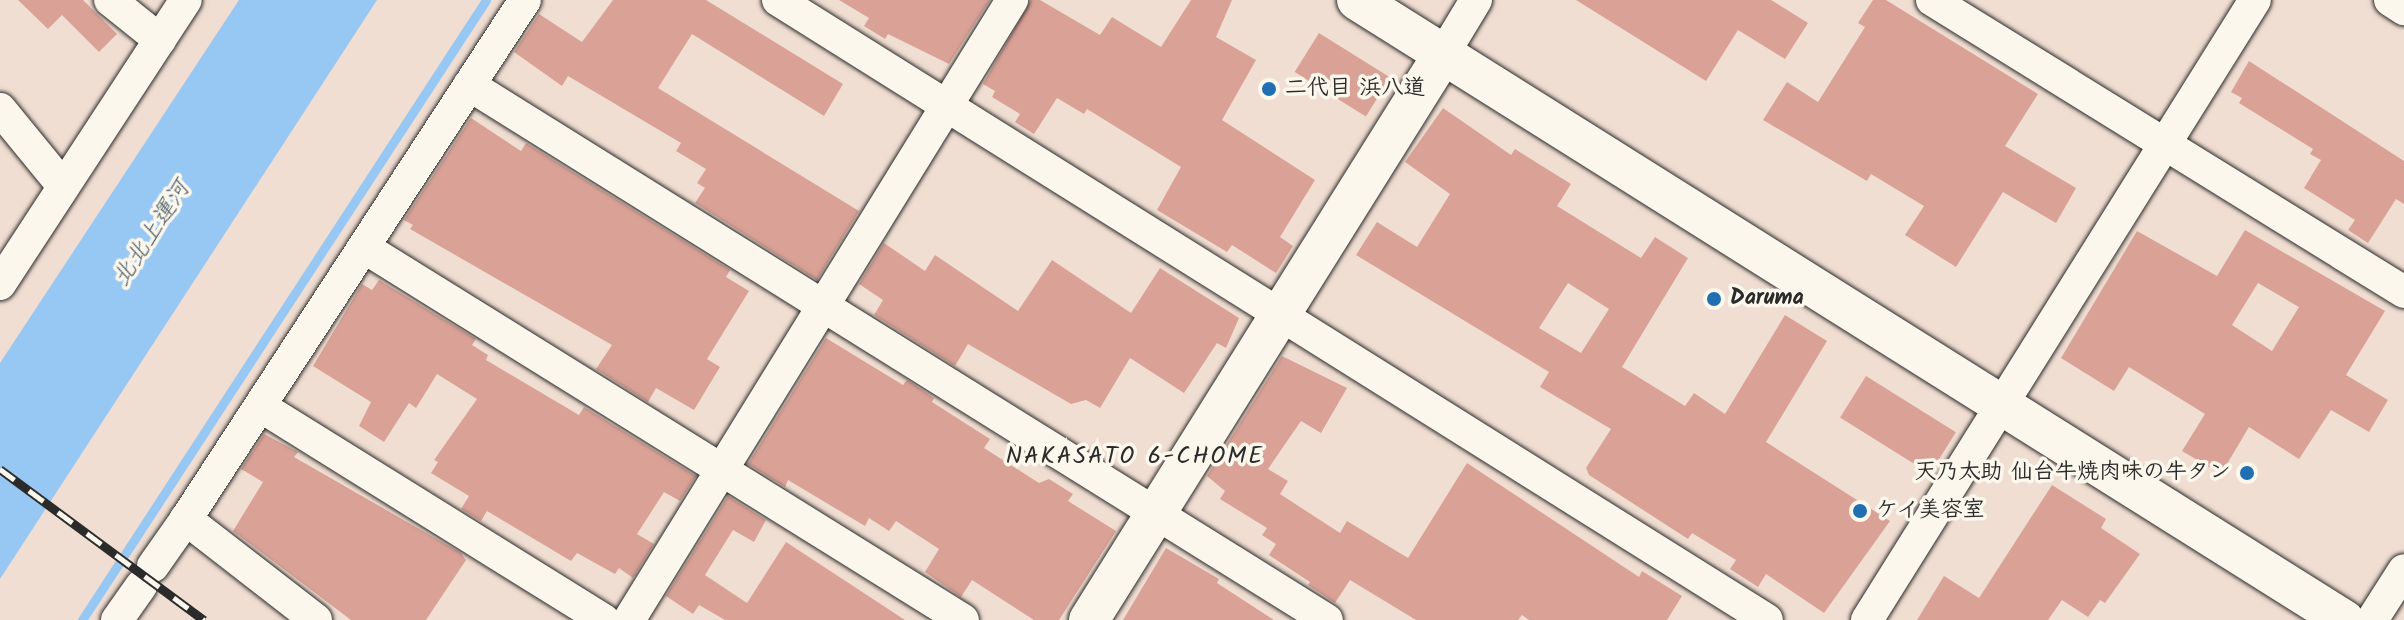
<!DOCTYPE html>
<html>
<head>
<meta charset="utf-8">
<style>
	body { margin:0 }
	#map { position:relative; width:2404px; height:620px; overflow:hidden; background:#f1ded2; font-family:Kalam,"Klee One",sans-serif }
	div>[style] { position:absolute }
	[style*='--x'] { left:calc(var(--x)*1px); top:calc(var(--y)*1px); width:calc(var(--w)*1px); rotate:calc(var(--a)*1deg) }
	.water>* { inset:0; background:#97c7f3 }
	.stream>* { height:9px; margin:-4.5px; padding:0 4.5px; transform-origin:4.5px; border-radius:4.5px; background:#97c7f3 }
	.building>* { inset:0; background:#daa296; transform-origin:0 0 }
	.roads { filter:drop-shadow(0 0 2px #2b2b2b) drop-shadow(0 0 2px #2b2b2b) }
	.minor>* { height:32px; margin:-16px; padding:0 16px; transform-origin:16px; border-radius:16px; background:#fbf7ec }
	.tertiary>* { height:40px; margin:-20px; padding:0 20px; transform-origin:20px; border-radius:20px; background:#fbf7ec }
	.rail>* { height:9px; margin-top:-4.5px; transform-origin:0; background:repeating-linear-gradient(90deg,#fbf7ec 0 18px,#2b2b2b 0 36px); box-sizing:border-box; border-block:2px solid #2b2b2b }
	.dots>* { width:22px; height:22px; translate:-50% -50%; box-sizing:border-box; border:4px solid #fbf7ec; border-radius:50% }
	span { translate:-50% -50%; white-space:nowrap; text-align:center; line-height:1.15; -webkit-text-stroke:7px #fbf7ec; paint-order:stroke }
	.poi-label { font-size:22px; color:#2b2b2b; font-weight:700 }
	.left { translate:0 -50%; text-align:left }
	.right { translate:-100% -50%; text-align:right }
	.water-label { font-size:24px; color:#4b5a67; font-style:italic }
	.neighbourhood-label { font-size:24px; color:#2b2b2b; letter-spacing:2px }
</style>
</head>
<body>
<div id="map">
	<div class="water">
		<i style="clip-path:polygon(239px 0,377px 0,0 579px,0 363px)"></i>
	</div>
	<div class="stream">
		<i style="--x:82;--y:620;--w:740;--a:-56.91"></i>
	</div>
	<div class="building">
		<i style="clip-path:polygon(18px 0,83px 0,117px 34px,99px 52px,62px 15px,48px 29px)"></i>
		<i style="clip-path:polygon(613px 0,706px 0,843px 84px,824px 116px,692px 34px,658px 88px,859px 211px,817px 280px,695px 203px,705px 188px,697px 183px,706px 169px,676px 151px,681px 143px,568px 76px,562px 86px,514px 52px,539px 14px,582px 42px)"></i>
		<i style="clip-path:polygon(839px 0,990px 0,949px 64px,888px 34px,885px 39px,864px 26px,869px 18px)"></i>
		<i style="clip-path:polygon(1031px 0,1040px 0,1100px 35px,1112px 17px,1161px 47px,1191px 0,1232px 0,1216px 37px,1256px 60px,1222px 120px,1315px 180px,1280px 237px,1293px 246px,1276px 273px,1232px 245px,1227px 252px,1157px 210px,1181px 167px,1087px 109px,1084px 114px,1057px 98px,1034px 134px,1015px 122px,1020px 114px,992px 97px,995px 91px,983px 84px)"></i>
		<i style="clip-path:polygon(1576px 0,1771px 0,1808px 23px,1785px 59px,1738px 30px,1706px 81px)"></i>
		<i style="clip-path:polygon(1873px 0,1886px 0,2038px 94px,2005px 146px,2076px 188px,2056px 223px,2003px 192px,1956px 267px,1905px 235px,1924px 206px,1871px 174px,1867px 181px,1763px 120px,1787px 82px,1818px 102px,1865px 27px,1858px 23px)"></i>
		<i style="left:1319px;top:33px;width:84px;height:46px;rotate:32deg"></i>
		<i style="clip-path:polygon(2249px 61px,2404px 161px,2404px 204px,2396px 199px,2368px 243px,2348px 230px,2355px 220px,2304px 188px,2321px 160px,2310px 154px,2313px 149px,2239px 103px,2242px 98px,2231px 92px)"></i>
		<i style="clip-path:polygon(evenodd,1443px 108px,1511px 155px,1515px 149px,1571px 184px,1557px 206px,1641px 258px,1655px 237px,1688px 258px,1622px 367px,1685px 406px,1694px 393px,1725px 414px,1785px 315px,1827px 341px,1766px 442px,1890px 521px,1824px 613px,1766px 574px,1758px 587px,1730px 569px,1736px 560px,1692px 533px,1688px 539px,1589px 475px,1586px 468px,1611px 429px,1540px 387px,1549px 372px,1356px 255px,1377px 222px,1417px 247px,1450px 194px,1405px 162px,1443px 108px,1568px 283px,1609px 309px,1581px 353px,1539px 328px,1568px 283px)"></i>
		<i style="clip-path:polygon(471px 118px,521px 151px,526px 143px,730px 270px,726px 277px,749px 291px,707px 359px,720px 367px,694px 410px,656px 388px,648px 402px,596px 369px,612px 345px,410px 229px,413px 225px,404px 220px)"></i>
		<i style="clip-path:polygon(evenodd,2245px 230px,2385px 311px,2346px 375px,2388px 400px,2369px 432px,2331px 410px,2299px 459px,2249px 427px,2221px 474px,2182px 451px,2205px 414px,2129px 367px,2114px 391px,2061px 358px,2137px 231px,2217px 276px,2245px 230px,2258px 283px,2299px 307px,2272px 351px,2232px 325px,2258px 283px)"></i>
		<i style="clip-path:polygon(884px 243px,925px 271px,935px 255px,1018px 311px,1052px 260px,1131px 313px,1160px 268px,1239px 318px,1226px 348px,1217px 343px,1184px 393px,1130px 358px,1100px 408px,1086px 400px,1071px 404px,968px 344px,955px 366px,874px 315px,883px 300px,859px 284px)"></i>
		<i style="clip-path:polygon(379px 280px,476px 339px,472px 345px,488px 355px,486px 360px,579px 415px,584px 407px,696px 476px,680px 501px,664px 492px,637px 534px,654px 544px,633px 578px,619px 568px,615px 574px,577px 553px,571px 561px,487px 511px,481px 521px,461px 509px,469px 496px,431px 473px,438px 462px,434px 460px,477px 399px,437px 374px,416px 408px,409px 403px,384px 442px,359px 426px,371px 402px,313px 366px,362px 284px,372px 290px)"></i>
		<i style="clip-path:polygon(826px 338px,903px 385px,907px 380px,934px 398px,932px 402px,990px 439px,984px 448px,1039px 483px,1049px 479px,1073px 494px,1068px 501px,1116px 531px,1059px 620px,1034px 620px,972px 580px,961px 597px,925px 572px,939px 549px,896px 521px,889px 531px,869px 518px,865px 526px,788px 480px,785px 487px,748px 464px)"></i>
		<i style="clip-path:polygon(1282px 356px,1347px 388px,1321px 433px,1301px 421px,1268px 469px,1288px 481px,1280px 494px,1340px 533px,1347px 521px,1408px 558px,1467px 463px,1639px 577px,1642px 571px,1682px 596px,1667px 620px,1529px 620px,1522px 615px,1518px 620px,1416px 620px,1350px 580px,1335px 603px,1308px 585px,1310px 582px,1269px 555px,1276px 544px,1262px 535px,1267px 528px,1220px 499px,1225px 491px,1207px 476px)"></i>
		<i style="left:1866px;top:376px;width:106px;height:49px;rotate:32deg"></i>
		<i style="clip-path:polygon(264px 434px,298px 452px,294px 457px,461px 553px,466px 560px,426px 620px,351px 620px,233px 531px,263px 482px,241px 469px)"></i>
		<i style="clip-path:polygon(2052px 485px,2106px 519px,2101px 528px,2140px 554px,2105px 603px,2100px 600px,2088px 617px,2062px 600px,2048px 620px,1917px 620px,1944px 576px,1979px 598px)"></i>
		<i style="clip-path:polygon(728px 496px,766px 520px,754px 542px,733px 530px,705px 575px,747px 603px,786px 542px,905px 620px,725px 620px,699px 605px,693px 614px,666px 596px)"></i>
		<i style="clip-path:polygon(1166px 548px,1219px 579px,1217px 583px,1274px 620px,1123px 620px)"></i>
	</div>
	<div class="roads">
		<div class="minor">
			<i style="--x:110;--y:0;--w:64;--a:38.7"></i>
			<i style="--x:778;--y:0;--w:1167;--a:32.08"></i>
			<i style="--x:1932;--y:0;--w:555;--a:31.74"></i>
			<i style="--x:2390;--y:0;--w:17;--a:33"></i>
			<i style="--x:1444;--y:53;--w:62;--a:-58.9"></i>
			<i style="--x:469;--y:85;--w:1011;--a:31.95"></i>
			<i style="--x:0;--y:109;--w:99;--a:50.7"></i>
			<i style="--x:365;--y:248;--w:704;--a:31.88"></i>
			<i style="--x:0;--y:284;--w:339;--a:-56.8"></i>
			<i style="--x:260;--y:406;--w:405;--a:31.9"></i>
			<i style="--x:153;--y:566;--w:57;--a:-54.9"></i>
			<i style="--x:117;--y:620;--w:42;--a:-54.8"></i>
			<i style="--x:316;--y:620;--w:165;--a:-142.2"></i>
			<i style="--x:186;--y:519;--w:620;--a:-56.85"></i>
			<i style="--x:629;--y:620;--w:729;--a:-58.29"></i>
			<i style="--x:1867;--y:620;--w:731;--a:-57.96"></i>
			<i style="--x:2372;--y:620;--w:59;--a:-57.4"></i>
		</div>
		<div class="tertiary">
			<i style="--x:1357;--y:0;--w:1166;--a:32.14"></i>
			<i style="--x:1089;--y:620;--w:669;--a:-57.95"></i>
		</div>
	</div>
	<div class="rail">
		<i style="--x:0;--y:469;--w:254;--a:36.5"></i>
	</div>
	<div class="dots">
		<i style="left:1269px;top:89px;background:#1f6fb2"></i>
		<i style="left:1714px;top:299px;background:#1f6fb2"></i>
		<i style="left:2247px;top:473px;background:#1f6fb2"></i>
		<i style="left:1860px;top:511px;background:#1f6fb2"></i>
	</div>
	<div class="poi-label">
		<span class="left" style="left:1285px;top:89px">二代目 浜八道</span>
		<span class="left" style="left:1730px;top:299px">Daruma</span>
		<span class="right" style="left:2231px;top:473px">天乃太助 仙台牛焼肉味の牛タン</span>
		<span class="left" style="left:1876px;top:511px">ケイ美容室</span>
	</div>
	<div class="water-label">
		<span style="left:152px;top:234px;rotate:-57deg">北北上運河</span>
	</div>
	<div class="neighbourhood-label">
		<span style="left:1135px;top:457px">NAKASATO 6-CHOME</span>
	</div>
</div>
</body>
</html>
